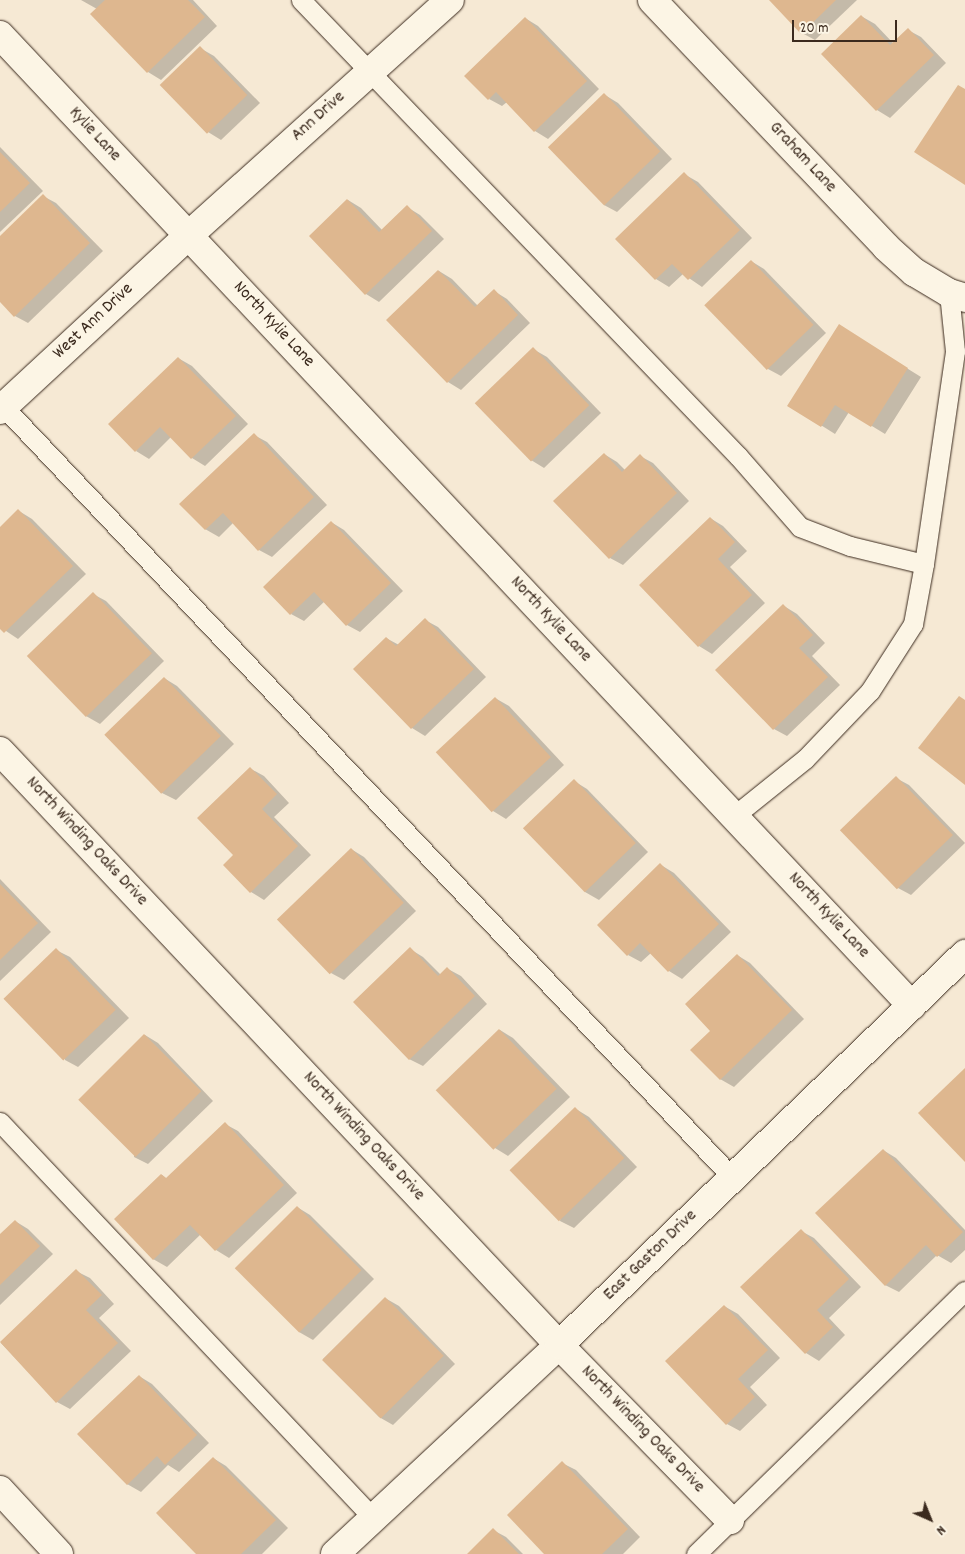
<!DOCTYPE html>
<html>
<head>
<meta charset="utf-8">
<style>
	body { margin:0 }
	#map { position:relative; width:965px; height:1554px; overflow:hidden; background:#f6e9d4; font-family:Dekko,sans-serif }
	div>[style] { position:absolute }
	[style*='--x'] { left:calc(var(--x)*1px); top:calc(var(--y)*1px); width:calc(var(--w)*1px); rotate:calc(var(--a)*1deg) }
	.shadow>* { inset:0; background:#0003 }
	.building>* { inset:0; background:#deb78f; transform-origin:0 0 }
	.roads { filter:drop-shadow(0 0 1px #3b2a1e) drop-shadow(0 0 1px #3b2a1e) }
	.lane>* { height:19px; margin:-9.5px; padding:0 9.5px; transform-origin:9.5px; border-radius:9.5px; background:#fcf5e5 }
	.street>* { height:28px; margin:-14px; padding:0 14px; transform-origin:14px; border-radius:14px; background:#fcf5e5 }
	span { translate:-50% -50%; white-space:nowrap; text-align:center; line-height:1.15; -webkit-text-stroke:4.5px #fcf5e5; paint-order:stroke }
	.street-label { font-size:18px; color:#3b2a1e }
	.north { position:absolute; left:905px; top:1494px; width:50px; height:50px; -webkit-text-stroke:4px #fcf5e5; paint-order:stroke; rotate:136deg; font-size:14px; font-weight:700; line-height:20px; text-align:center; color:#3b2a1e }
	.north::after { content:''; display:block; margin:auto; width:18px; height:22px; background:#3b2a1e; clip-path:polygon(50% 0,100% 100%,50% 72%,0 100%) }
	.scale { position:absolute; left:792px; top:20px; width:105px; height:22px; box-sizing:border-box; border:2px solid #3b2a1e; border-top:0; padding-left:6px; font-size:15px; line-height:18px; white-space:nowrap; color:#3b2a1e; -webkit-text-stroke:4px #fcf5e5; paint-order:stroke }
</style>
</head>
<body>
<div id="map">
	<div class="shadow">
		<i style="clip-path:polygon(81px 0,193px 0,217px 26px,161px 80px,148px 72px,92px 14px,97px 9px)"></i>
		<i style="clip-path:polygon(770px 0,857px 0,815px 40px,802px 33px)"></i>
		<i style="clip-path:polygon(861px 16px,875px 24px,893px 43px,908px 30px,921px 37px,946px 63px,890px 118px,877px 110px)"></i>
		<i style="clip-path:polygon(525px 18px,538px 26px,599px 89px,548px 139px,535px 131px,507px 102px,502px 106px,489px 99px)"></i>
		<i style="clip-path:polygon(200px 48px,214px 56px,260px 103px,221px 140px,208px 132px,162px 85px)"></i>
		<i style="clip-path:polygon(605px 95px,618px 103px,672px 159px,617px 212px,604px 205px)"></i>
		<i style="clip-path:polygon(0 147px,43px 191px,0 232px)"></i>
		<i style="clip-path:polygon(684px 174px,698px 182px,752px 238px,702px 287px,683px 274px,669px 287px,656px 279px,617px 239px)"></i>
		<i style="clip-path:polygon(43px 196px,56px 203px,103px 251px,28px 323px,15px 316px,0 300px,0 237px)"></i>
		<i style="clip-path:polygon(348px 200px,361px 208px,383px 231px,407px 207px,420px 215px,444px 239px,379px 302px,366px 294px,310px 236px)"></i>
		<i style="clip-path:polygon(751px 261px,764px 269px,826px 333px,781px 376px,768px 369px)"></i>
		<i style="clip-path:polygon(439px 271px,452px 279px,478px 306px,494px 291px,507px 299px,530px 323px,461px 390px,448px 382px)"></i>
		<i style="clip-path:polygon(852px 334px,921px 377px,885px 434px,849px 412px,835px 434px,789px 405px)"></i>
		<i style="clip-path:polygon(533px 349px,547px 357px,601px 413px,544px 468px,531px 460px,476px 404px)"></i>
		<i style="clip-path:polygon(178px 358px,192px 366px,248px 424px,205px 466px,192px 458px,171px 437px,149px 459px,136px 451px)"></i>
		<i style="clip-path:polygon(254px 435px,267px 442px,327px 505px,272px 557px,259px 550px,233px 523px,219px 537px,205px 529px)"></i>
		<i style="clip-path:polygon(604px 454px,617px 462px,625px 470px,640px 456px,653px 463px,689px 501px,623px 565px,610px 558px)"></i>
		<i style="clip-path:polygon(19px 511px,32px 519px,86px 574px,18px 639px,0 627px,0 529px)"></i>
		<i style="clip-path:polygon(710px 518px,723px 526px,747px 551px,730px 567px,765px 603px,712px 654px,699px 646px,641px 585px)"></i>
		<i style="clip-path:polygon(331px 522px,344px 530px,403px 591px,360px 632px,347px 625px,325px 601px,304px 621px,291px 614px)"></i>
		<i style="clip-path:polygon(93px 594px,106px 601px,164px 661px,100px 724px,86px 716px)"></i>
		<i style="clip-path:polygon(784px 606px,797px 614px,825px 643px,812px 656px,840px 685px,787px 736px,774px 729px)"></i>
		<i style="clip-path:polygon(425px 620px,438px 627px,486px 677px,425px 736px,412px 728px,355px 669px,386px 638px,399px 645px)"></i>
		<i style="clip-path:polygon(164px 678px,177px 686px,234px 744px,176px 800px,162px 793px)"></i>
		<i style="clip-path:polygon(495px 698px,509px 706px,564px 765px,506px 819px,493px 811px,438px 752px)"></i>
		<i style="clip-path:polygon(251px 769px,264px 776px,289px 803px,274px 817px,311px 855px,264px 900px,251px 892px,235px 855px)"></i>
		<i style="clip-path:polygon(896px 778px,909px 785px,965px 843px,911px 895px,898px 888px)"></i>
		<i style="clip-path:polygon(574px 781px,587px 789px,648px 852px,599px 900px,585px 892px)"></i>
		<i style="clip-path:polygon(351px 849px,364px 857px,416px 911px,344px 980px,331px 973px)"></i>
		<i style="clip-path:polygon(661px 865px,674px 873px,731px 932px,682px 979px,669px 971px,651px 953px,641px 962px,628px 955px)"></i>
		<i style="clip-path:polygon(0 879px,51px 932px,0 981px)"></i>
		<i style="clip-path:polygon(410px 949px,423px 957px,441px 975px,448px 969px,461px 976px,487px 1004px,423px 1066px,409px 1059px)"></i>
		<i style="clip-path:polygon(56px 950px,70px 957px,129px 1018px,78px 1067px,65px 1060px)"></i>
		<i style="clip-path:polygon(737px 955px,750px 963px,804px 1019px,734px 1087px,720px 1079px,712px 1031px)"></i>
		<i style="clip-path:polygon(500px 1030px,513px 1038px,570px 1097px,508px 1156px,495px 1148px)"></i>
		<i style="clip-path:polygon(145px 1035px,158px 1043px,213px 1101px,148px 1164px,134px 1157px)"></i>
		<i style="clip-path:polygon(576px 1109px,589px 1117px,637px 1167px,574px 1228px,560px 1221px)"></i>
		<i style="clip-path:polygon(225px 1124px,238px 1131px,297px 1193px,229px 1258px,216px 1250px,201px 1234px,167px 1267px,153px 1259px,162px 1175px,167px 1179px)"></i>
		<i style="clip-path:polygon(883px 1150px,896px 1158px,965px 1230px,965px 1250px,951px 1263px,937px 1255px,899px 1292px,885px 1285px)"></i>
		<i style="clip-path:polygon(297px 1207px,310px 1215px,374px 1279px,313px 1340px,299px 1332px)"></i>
		<i style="clip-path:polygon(15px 1221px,28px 1229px,53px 1254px,0 1305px,0 1236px)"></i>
		<i style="clip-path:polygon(801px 1231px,814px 1238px,861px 1287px,829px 1318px,845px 1335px,819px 1361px,806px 1353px)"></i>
		<i style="clip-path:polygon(76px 1271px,90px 1278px,114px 1304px,99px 1318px,131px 1351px,70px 1409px,57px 1402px,1px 1343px)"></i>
		<i style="clip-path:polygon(385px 1298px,399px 1306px,455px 1364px,393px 1425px,379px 1417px,323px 1359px)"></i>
		<i style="clip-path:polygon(724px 1306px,738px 1314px,780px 1358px,750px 1387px,767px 1405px,740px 1431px,727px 1424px)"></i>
		<i style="clip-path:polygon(139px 1376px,152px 1384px,209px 1443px,179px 1472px,168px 1465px,141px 1492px,127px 1484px)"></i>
		<i style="clip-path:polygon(213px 1458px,226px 1466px,288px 1528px,262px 1554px,198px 1554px)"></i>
		<i style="clip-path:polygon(562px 1463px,576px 1470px,640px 1537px,623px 1554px,546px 1554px)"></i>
		<i style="clip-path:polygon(493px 1530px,506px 1537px,523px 1554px,469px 1554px)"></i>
	</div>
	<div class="building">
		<i style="clip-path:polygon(105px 0,188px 0,205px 17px,147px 73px,90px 14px)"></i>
		<i style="clip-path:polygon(769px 0,836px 0,801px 34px)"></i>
		<i style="clip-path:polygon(861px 15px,890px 45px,908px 28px,934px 55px,876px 111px,821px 54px)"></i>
		<i style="clip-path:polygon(525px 17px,587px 81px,534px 132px,496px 92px,488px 100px,464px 76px)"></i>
		<i style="left:200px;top:46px;width:68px;height:56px;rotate:46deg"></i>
		<i style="clip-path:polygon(958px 85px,965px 89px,965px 185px,914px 152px)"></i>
		<i style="left:604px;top:93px;width:81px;height:78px;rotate:46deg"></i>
		<i style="clip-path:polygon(0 152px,30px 183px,0 212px)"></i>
		<i style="clip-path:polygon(684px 172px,740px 230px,688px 280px,672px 264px,655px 280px,615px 239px)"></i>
		<i style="clip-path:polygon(43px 194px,90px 243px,14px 317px,0 302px,0 236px)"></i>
		<i style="clip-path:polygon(347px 199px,379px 232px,407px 205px,432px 231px,365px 295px,309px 236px)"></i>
		<i style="left:751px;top:260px;width:90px;height:65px;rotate:46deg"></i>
		<i style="clip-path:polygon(438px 270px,475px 307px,494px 289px,518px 315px,447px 383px,386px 320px)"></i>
		<i style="clip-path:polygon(839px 324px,908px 368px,871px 427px,835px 405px,821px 427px,787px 406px)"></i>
		<i style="left:533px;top:347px;width:81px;height:81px;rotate:46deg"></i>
		<i style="clip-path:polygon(178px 357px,236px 416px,191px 459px,160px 427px,135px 452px,108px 424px)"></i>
		<i style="clip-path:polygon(254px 433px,314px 497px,258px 551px,223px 513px,205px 530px,179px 504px)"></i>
		<i style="clip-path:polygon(604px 453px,622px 472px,640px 454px,677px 493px,609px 559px,553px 501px)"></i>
		<i style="clip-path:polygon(18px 509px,73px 566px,4px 633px,0 629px,0 527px)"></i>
		<i style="clip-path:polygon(710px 517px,735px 542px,718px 559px,752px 595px,698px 647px,639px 585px)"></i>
		<i style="clip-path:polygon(331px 521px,391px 583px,346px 626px,314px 592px,290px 615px,263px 587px)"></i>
		<i style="left:93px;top:592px;width:85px;height:92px;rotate:46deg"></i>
		<i style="clip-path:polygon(783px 604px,813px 635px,799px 648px,828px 677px,773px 730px,715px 670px)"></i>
		<i style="clip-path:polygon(425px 618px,474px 669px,411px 729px,353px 669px,386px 637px,396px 646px)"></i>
		<i style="left:164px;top:677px;width:82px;height:83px;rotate:46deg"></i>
		<i style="clip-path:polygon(959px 696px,965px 700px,965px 785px,918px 748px)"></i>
		<i style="left:495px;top:697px;width:82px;height:81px;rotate:47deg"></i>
		<i style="clip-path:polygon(250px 767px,277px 794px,262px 809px,298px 846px,250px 893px,223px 865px,233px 855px,197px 818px)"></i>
		<i style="left:896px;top:776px;width:82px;height:78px;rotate:46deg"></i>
		<i style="left:574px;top:779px;width:89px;height:71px;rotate:46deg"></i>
		<i style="left:351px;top:848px;width:76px;height:103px;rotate:46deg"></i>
		<i style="clip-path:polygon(660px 863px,719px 924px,668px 972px,640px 943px,627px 956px,597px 925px)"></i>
		<i style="clip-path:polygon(0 884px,38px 923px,0 960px)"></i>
		<i style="clip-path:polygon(410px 947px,438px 976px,447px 967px,475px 996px,409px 1060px,353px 1002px)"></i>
		<i style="left:56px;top:948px;width:86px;height:73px;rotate:46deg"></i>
		<i style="clip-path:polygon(737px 954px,792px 1010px,720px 1080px,690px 1050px,710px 1031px,685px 1004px)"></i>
		<i style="left:499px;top:1029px;width:83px;height:88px;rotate:46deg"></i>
		<i style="left:144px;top:1034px;width:81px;height:93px;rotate:45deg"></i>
		<i style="clip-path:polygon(965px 1068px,965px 1162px,918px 1113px)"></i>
		<i style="left:575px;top:1107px;width:71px;height:91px;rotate:46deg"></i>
		<i style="clip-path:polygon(225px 1122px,284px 1185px,215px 1251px,190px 1225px,153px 1260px,114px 1219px,161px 1174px,166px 1178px)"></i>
		<i style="clip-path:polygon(883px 1149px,963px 1232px,937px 1257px,926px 1245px,885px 1286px,815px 1213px)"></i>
		<i style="left:297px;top:1206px;width:91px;height:88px;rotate:45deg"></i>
		<i style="clip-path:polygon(15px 1220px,40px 1246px,0 1285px,0 1234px)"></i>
		<i style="clip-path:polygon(801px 1229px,849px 1279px,817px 1310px,833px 1327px,805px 1354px,740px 1287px)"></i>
		<i style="clip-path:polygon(76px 1269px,102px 1295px,86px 1310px,118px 1343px,56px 1403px,0 1342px)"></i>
		<i style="left:385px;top:1297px;width:83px;height:89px;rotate:45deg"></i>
		<i style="clip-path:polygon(724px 1305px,768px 1350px,738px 1379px,755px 1397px,726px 1425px,665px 1361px)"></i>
		<i style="clip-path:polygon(139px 1375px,197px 1435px,165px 1465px,157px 1456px,127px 1485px,77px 1434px)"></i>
		<i style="clip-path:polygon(213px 1457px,276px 1520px,241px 1554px,196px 1554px,156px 1513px)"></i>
		<i style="clip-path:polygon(562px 1461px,628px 1529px,602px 1554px,544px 1554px,507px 1515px)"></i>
		<i style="clip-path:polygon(493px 1528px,519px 1554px,467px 1554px)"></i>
	</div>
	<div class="roads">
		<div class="lane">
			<i style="--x:301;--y:0;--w:632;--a:46.22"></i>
			<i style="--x:738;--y:456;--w:94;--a:48.9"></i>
			<i style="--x:800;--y:527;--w:53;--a:20.8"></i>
			<i style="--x:850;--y:546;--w:76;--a:13.7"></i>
			<i style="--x:0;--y:403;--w:1067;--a:46.6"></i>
			<i style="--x:734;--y:816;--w:91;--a:-38.8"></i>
			<i style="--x:805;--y:759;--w:94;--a:-46.3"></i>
			<i style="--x:870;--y:691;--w:80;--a:-57.3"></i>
			<i style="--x:913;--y:624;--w:61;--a:-79.6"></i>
			<i style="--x:924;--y:564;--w:215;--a:-81.7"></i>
			<i style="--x:955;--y:351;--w:58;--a:-95.9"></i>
			<i style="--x:0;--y:1122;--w:544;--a:46.71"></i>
			<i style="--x:696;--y:1554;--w:376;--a:-44.4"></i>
		</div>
		<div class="street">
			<i style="--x:652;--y:0;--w:340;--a:46.5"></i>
			<i style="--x:886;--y:247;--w:38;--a:42"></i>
			<i style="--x:914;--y:272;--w:41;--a:31"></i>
			<i style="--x:949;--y:293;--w:17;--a:17"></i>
			<i style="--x:0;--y:35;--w:1332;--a:46.79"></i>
			<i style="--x:0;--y:410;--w:258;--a:-42.8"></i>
			<i style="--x:189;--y:235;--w:351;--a:-42"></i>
			<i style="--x:0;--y:751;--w:816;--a:46.74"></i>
			<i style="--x:559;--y:1345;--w:245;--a:45.7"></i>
			<i style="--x:0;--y:1490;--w:87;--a:47.3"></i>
			<i style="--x:335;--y:1554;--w:306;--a:-43"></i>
			<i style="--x:559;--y:1345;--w:564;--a:-43.92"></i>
		</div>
	</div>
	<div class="street-label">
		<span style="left:319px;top:117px;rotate:-42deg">Ann Drive</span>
		<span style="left:94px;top:135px;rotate:47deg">Kylie Lane</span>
		<span style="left:802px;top:158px;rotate:47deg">Graham Lane</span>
		<span style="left:94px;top:322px;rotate:-43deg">West Ann Drive</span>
		<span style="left:273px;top:325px;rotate:47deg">North Kylie Lane</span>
		<span style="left:550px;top:620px;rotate:47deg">North Kylie Lane</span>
		<span style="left:86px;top:842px;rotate:47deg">North Winding Oaks Drive</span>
		<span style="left:828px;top:916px;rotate:47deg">North Kylie Lane</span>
		<span style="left:363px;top:1137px;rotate:47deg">North Winding Oaks Drive</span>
		<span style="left:651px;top:1256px;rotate:-44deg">East Gaston Drive</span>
		<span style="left:642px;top:1430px;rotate:46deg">North Winding Oaks Drive</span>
	</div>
	<div class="north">N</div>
	<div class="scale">20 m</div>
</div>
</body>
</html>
